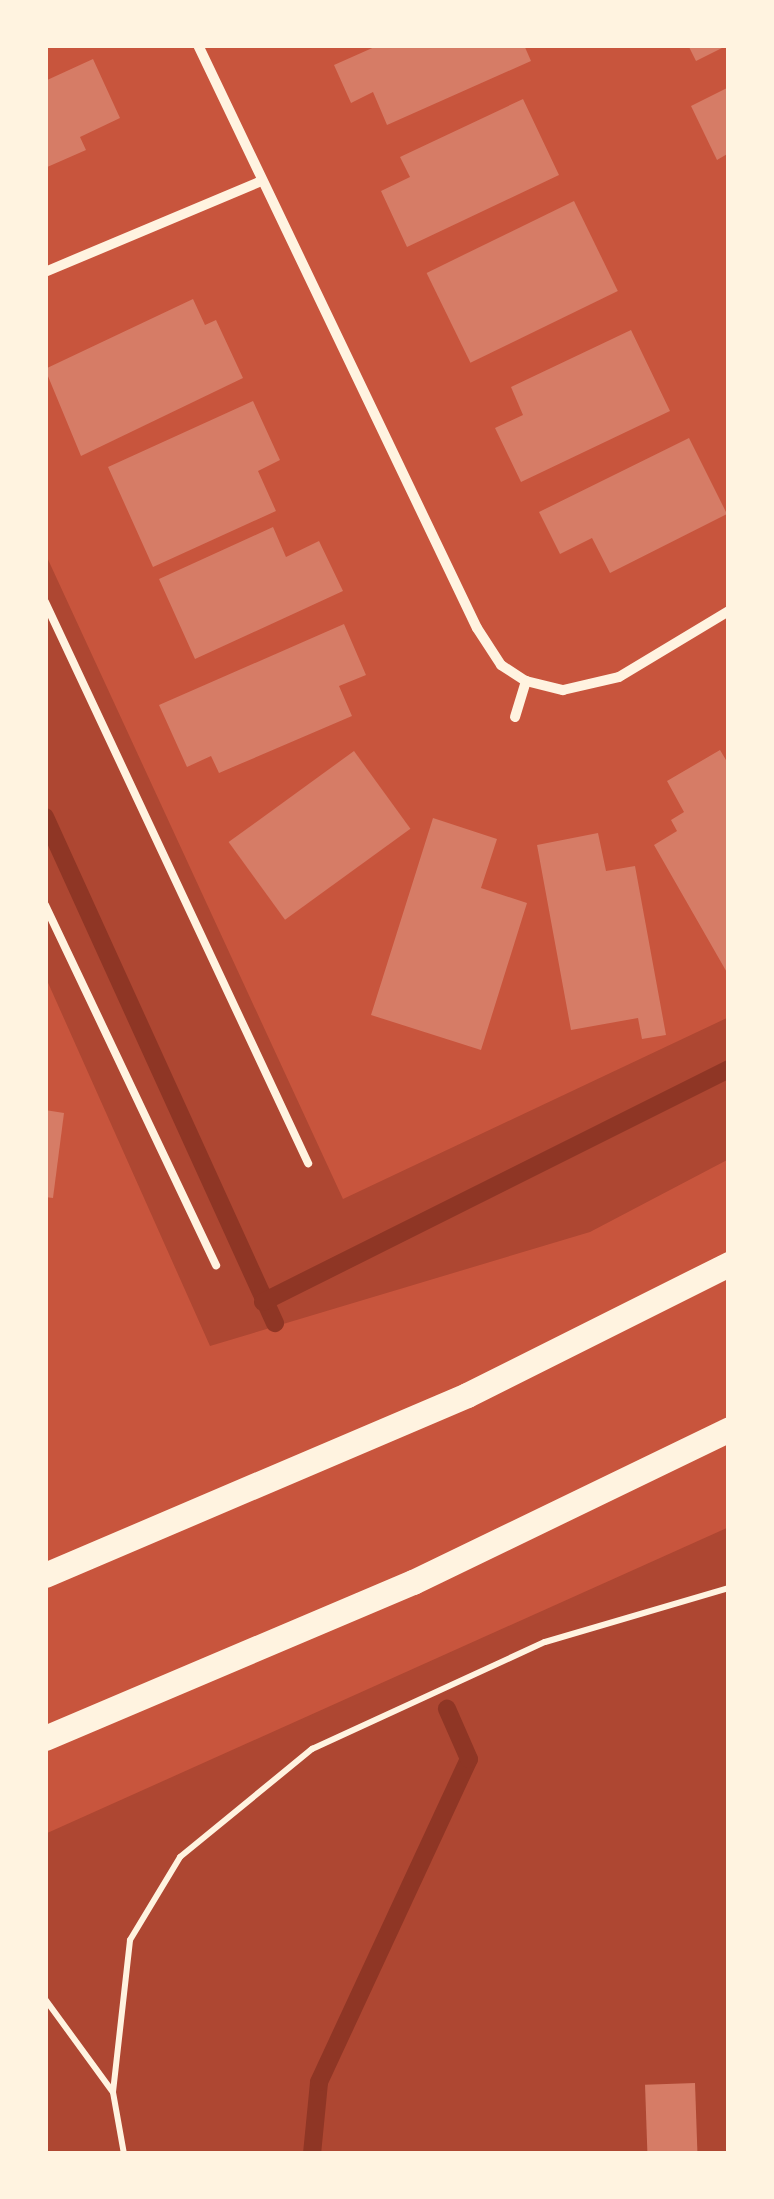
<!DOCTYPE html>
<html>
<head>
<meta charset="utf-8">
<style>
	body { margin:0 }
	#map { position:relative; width:774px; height:2199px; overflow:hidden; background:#c8553d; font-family:"Source Sans 3",sans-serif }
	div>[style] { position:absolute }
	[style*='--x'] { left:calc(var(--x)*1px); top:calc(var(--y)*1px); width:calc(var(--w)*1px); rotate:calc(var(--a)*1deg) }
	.green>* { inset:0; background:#ae4732 }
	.stream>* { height:18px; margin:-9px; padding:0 9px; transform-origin:9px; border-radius:9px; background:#8f3625 }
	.building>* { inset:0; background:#d67c66; transform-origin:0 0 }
	.path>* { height:6px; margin:-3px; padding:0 3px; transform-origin:3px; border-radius:3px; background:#fff3e0 }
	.service>* { height:8px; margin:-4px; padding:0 4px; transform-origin:4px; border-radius:4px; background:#fff3e0 }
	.minor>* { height:10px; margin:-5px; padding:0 5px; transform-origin:5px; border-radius:5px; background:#fff3e0 }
	.primary>* { height:25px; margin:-12.5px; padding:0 12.5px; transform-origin:12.5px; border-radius:12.5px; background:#fff3e0 }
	span { translate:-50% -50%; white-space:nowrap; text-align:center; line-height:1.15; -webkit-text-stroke:10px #fff3e0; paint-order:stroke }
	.frame { position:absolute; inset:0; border:48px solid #fff3e0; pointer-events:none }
</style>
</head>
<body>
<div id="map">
	<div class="green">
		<i style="clip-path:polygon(45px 553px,343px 1199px,729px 1017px,729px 1159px,590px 1232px,210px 1346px,45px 976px)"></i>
		<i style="clip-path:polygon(729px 1527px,729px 2154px,45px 2154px,45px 1834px)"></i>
	</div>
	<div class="stream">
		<i style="--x:45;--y:817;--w:556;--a:65.56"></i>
		<i style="--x:263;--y:1302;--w:521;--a:-26.57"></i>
		<i style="--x:312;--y:2154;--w:72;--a:-84.4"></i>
		<i style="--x:319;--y:2082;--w:356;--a:-65.1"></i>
		<i style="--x:469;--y:1759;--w:55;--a:-113.7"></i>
	</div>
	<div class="building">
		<i style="clip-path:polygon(379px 45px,524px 45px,531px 61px,387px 125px,373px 92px,351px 103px,334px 65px)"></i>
		<i style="clip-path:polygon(688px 45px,728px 45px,696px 61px)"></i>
		<i style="clip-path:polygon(93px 59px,120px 118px,80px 137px,86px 150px,45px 168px,45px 81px)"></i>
		<i style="clip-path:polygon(729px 87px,729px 153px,717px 160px,691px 106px)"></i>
		<i style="clip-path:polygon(523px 99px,559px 175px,407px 247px,381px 191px,410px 177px,400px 157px)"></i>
		<i style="left:574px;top:201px;width:100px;height:164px;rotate:64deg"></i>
		<i style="clip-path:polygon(193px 299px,205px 325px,216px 320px,243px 378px,81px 456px,45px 369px)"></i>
		<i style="clip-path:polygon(631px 330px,670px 411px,521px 482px,495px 428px,523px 415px,511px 387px)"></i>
		<i style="clip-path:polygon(253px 401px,280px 460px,258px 471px,276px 511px,153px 567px,108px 467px)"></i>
		<i style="clip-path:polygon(689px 438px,727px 514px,610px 573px,592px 538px,560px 554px,539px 512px)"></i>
		<i style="clip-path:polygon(273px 527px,286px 557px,319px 541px,343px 591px,195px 659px,159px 579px)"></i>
		<i style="clip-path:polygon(344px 624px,366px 675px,339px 686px,352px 716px,219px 773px,211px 756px,187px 767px,159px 705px)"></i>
		<i style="clip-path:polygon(720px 750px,729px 765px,729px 976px,654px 845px,677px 831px,671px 820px,684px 812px,667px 781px)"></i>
		<i style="left:354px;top:751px;width:96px;height:155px;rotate:54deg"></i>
		<i style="clip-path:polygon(433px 818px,497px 839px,481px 888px,527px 903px,481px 1050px,371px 1015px)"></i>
		<i style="clip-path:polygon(598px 833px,606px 871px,635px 866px,666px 1035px,642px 1039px,638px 1018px,571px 1030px,537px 845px)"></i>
		<i style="clip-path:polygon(45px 1110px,64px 1113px,53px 1198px,45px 1197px)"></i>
		<i style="left:695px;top:2083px;width:71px;height:50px;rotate:88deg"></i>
	</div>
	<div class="path">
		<i style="--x:45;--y:1999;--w:114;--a:53.9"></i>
		<i style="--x:124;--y:2154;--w:63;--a:-100.1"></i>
		<i style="--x:113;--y:2092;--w:153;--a:-83.6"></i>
		<i style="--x:130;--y:1940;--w:97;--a:-58.9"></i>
		<i style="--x:180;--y:1857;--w:171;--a:-39.3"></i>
		<i style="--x:312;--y:1749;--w:256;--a:-24.7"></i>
		<i style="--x:545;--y:1642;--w:192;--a:-16.4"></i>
	</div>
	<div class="service">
		<i style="--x:45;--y:602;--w:620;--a:64.88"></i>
		<i style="--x:45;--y:905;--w:399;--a:64.6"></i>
	</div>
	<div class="minor">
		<i style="--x:198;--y:45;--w:646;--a:64.43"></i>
		<i style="--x:477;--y:628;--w:44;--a:57"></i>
		<i style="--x:501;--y:665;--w:30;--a:33"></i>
		<i style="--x:526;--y:681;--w:38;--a:14"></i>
		<i style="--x:563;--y:690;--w:57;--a:-13.1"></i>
		<i style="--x:619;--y:677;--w:128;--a:-31"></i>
		<i style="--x:45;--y:272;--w:235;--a:-22.8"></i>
		<i style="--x:515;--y:717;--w:38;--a:-73"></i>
	</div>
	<div class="primary">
		<i style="--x:45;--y:1575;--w:459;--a:-23.1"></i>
		<i style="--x:467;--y:1395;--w:293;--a:-26.6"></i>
		<i style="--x:45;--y:1738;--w:400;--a:-23"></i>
		<i style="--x:413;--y:1582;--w:351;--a:-25.8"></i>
	</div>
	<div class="frame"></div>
</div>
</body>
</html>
